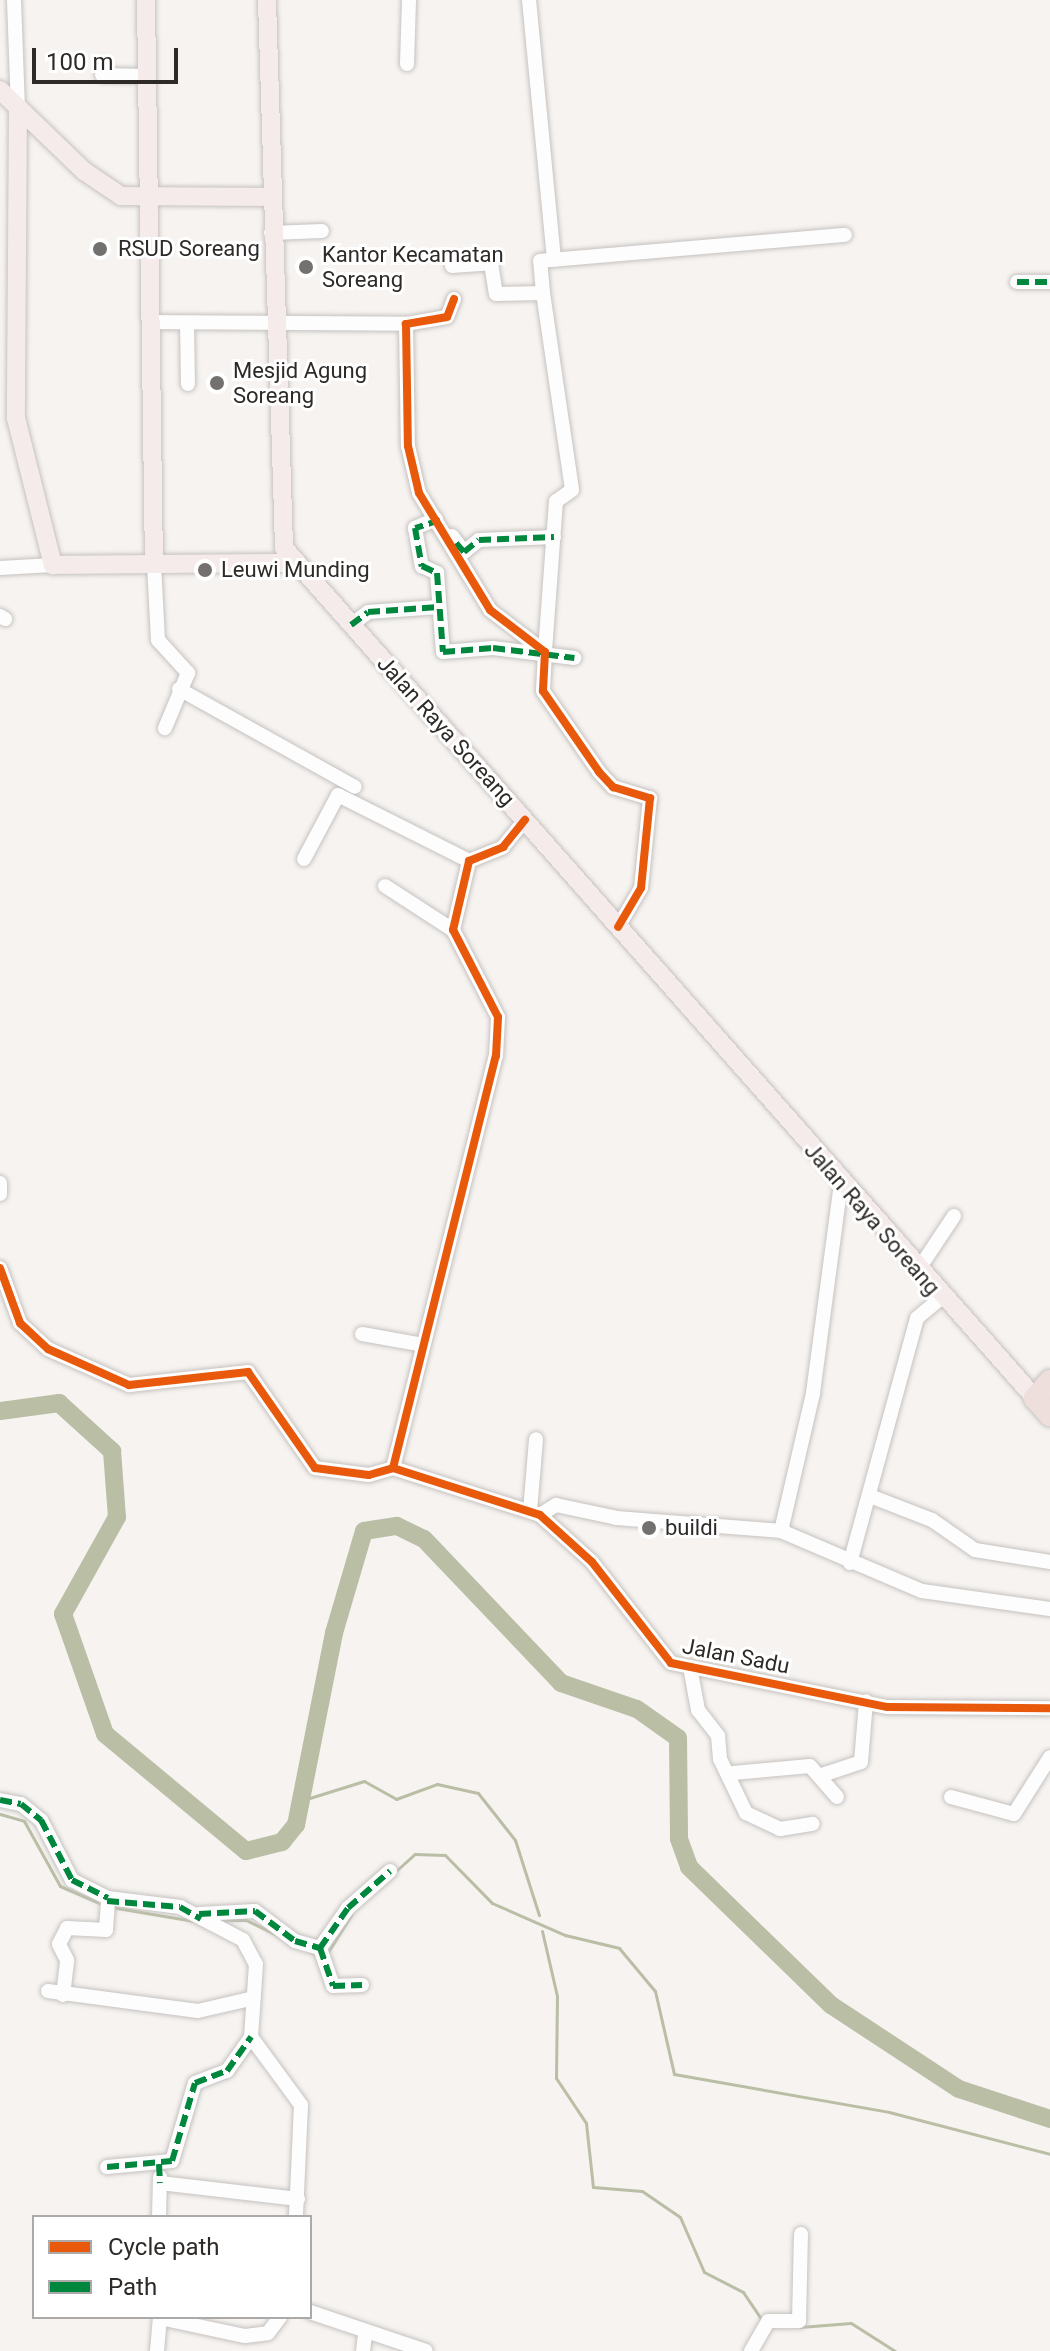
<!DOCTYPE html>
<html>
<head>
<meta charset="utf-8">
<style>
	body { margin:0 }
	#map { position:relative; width:1050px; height:2351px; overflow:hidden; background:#f6f3f0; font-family:Roboto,sans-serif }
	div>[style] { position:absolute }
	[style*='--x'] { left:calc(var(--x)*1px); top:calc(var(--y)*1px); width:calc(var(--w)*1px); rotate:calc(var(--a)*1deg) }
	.stream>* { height:3px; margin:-1.5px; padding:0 1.5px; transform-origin:1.5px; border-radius:1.5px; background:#babea5 }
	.river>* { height:18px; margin:-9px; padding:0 9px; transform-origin:9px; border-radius:9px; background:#babea5 }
	.roads { filter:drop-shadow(0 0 2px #c5c2c0) drop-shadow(0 0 2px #c5c2c0) }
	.minor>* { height:14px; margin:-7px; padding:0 7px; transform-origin:7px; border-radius:7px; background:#fefdfd }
	.major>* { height:18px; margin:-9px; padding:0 9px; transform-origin:9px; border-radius:9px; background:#f5ebea }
	.highway>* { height:22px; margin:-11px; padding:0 11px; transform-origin:11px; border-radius:11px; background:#eedfdd }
	.quiet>* { height:6px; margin-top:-3px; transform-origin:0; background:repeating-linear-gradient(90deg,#00873e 0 12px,transparent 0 18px) }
	.cycleway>* { height:8px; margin:-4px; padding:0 4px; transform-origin:4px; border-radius:4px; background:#e8590c }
	.dots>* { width:22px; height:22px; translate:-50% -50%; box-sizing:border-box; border:4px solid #fff; border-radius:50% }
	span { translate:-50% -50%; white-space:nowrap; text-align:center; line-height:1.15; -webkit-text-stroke:6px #fff; paint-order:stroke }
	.poi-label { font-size:22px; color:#2d2a28 }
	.left { translate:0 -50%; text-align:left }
	.street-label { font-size:22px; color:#2d2a28 }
	.legend { position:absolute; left:32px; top:2215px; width:280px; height:104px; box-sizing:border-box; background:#fff; border:2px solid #abaaa9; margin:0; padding:10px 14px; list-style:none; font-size:24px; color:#2d2a28 }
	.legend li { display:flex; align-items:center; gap:16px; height:40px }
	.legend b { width:40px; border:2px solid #abaaa9 }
	.scale { position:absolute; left:32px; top:48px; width:146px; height:36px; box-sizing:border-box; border:4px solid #2d2a28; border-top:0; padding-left:10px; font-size:24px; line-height:28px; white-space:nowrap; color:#2d2a28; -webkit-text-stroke:6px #fff; paint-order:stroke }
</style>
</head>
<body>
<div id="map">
	<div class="stream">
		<i style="--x:300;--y:1801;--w:67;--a:-17.4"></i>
		<i style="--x:364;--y:1781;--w:37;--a:29"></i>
		<i style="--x:396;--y:1799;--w:44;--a:-20.1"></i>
		<i style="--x:437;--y:1784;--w:42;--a:12.4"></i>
		<i style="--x:478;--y:1793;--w:60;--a:51.8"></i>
		<i style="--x:515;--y:1840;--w:79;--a:72.3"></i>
		<i style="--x:0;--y:1814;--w:25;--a:16"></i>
		<i style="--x:24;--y:1821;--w:74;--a:61"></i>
		<i style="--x:60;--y:1886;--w:48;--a:23.4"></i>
		<i style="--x:397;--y:1870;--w:24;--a:-42"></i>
		<i style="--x:415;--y:1854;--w:30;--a:2"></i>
		<i style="--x:445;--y:1855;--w:67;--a:45.6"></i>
		<i style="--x:492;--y:1903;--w:80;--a:23.7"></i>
		<i style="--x:565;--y:1935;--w:56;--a:13.5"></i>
		<i style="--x:619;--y:1948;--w:56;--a:50.1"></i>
		<i style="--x:655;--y:1991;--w:85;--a:77.1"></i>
		<i style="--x:674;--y:2074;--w:218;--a:10"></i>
		<i style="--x:889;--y:2112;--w:166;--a:14.6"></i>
		<i style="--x:111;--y:1907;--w:84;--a:9.6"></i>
		<i style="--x:222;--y:1920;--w:24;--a:0"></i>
		<i style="--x:246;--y:1920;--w:79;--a:26.2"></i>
		<i style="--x:542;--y:1931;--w:67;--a:77"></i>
		<i style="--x:557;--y:1996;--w:82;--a:90.7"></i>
		<i style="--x:556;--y:2078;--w:54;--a:56.3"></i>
		<i style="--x:586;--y:2123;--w:64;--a:83.8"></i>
		<i style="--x:593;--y:2187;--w:49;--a:4.7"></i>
		<i style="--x:642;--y:2191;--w:46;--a:34.4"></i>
		<i style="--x:680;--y:2217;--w:60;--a:66.4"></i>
		<i style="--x:704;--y:2272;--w:44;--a:27.1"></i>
		<i style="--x:743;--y:2292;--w:34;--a:56"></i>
		<i style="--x:328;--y:1952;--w:44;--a:-58.1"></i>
		<i style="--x:800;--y:2327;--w:51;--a:-4.5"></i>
		<i style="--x:851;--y:2323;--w:52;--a:32.5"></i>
	</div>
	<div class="river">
		<i style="--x:0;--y:1411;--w:60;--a:-7.7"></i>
		<i style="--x:59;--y:1403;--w:72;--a:42.2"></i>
		<i style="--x:112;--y:1451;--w:66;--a:85.7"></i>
		<i style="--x:117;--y:1517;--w:111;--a:119.1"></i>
		<i style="--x:63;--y:1614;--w:127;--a:70.7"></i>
		<i style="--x:105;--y:1734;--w:183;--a:39.7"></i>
		<i style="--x:246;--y:1851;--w:37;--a:-14"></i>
		<i style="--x:282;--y:1842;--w:22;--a:-51"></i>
		<i style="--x:296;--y:1825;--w:196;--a:-78.8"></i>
		<i style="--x:334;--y:1633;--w:106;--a:-73.6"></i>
		<i style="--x:364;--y:1531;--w:33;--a:-9"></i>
		<i style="--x:397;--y:1526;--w:30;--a:26"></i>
		<i style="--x:424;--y:1539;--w:199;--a:46.4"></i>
		<i style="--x:561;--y:1683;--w:80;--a:18.9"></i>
		<i style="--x:637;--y:1709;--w:50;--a:35.3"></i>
		<i style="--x:678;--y:1738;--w:101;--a:89.4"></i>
		<i style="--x:679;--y:1839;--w:30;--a:70"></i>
		<i style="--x:689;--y:1867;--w:198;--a:44.2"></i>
		<i style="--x:831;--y:2005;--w:153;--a:33.3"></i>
		<i style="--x:959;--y:2089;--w:96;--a:18.2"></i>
	</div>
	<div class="roads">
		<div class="minor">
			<i style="--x:14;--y:0;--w:107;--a:87.9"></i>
			<i style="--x:529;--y:0;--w:261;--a:84.5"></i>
			<i style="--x:407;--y:64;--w:64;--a:-88.2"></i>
			<i style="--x:102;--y:75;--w:44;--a:1.3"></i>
			<i style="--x:271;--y:233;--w:51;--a:-2.2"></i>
			<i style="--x:452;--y:266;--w:39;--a:-4"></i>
			<i style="--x:491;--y:263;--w:31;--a:81"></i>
			<i style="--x:496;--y:294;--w:47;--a:-1.2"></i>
			<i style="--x:543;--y:293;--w:32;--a:-95"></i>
			<i style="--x:540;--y:261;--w:306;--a:-4.9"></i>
			<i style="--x:1017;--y:282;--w:33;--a:0"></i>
			<i style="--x:543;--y:293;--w:199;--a:81.6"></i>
			<i style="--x:572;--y:490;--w:19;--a:145"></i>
			<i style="--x:556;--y:501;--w:151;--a:94.2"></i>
			<i style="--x:454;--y:299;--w:19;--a:111"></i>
			<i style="--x:447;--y:317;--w:42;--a:170.3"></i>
			<i style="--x:406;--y:324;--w:122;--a:89.1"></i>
			<i style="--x:408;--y:446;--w:48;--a:76.8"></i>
			<i style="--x:419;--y:493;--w:137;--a:58.7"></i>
			<i style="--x:490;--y:610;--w:69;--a:37.4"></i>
			<i style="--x:545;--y:652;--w:39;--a:93"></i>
			<i style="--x:543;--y:691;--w:98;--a:55.3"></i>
			<i style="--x:599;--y:772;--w:21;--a:47"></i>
			<i style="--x:613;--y:787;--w:39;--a:17"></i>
			<i style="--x:650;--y:798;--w:90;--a:95.7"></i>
			<i style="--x:641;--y:888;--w:45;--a:120.5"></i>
			<i style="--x:149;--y:322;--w:257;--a:0.4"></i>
			<i style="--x:187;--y:323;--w:61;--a:89.1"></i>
			<i style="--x:436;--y:519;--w:23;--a:157"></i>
			<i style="--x:415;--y:528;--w:39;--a:80"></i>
			<i style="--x:422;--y:566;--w:17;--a:25"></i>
			<i style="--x:437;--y:573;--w:79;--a:85.7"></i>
			<i style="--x:443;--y:652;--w:50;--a:-4.6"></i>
			<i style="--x:493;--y:648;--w:82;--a:7"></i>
			<i style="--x:452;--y:536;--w:20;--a:53"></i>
			<i style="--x:464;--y:552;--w:19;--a:-39"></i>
			<i style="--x:479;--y:540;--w:75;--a:-2.3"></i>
			<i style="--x:154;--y:564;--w:76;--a:87"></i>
			<i style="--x:158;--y:640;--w:45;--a:47.7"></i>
			<i style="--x:188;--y:673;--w:60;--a:112.7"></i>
			<i style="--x:0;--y:568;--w:53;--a:-3.2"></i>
			<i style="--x:0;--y:616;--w:6;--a:31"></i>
			<i style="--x:351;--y:625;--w:21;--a:-37"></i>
			<i style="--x:368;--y:612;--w:71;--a:-4"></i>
			<i style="--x:179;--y:689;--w:201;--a:29.1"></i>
			<i style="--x:304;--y:859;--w:72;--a:-62"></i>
			<i style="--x:338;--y:795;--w:147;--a:26.7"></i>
			<i style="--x:385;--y:886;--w:81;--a:32.9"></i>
			<i style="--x:0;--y:1183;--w:11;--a:90"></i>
			<i style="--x:0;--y:1268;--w:59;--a:70"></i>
			<i style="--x:20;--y:1323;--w:38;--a:43"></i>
			<i style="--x:48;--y:1349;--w:89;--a:24"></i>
			<i style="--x:129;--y:1385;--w:120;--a:-6.2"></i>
			<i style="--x:248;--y:1372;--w:117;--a:55.1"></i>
			<i style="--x:315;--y:1468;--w:54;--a:7.4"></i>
			<i style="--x:369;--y:1475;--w:25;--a:-16"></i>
			<i style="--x:393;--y:1468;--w:425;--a:-76"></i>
			<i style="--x:496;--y:1056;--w:39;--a:-87"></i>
			<i style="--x:498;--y:1017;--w:98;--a:-117.3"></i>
			<i style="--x:453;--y:930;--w:71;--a:-76.9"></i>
			<i style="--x:469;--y:861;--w:37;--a:-22"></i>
			<i style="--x:503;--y:847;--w:35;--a:-51"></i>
			<i style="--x:918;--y:1270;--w:65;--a:-56.3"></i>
			<i style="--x:362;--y:1334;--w:62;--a:10.2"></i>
			<i style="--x:393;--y:1468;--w:154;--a:17.7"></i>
			<i style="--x:540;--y:1515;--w:70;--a:42.1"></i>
			<i style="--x:592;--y:1562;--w:128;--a:52"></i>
			<i style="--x:671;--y:1663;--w:221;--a:11.5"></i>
			<i style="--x:888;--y:1707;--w:162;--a:0.4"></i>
			<i style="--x:870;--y:1496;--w:66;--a:21.2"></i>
			<i style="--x:932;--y:1520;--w:52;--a:34.9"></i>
			<i style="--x:975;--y:1550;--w:76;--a:9.1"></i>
			<i style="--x:530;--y:1511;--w:72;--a:-85.2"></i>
			<i style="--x:540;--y:1515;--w:19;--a:-32"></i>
			<i style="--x:556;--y:1505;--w:62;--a:12"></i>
			<i style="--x:617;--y:1518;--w:165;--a:4.5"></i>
			<i style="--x:781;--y:1531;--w:153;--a:23.1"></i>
			<i style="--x:922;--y:1591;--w:129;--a:8"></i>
			<i style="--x:781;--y:1531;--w:142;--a:-76.9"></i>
			<i style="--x:813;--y:1393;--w:213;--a:-82.4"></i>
			<i style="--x:850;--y:1563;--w:254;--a:-74.7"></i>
			<i style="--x:917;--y:1318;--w:31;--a:-40"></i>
			<i style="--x:690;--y:1667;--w:44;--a:79.5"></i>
			<i style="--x:698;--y:1710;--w:33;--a:52"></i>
			<i style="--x:718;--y:1736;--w:23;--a:85"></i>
			<i style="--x:720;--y:1759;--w:60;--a:64.3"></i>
			<i style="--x:746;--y:1813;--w:38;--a:25"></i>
			<i style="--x:780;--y:1829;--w:33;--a:-9"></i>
			<i style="--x:733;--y:1773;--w:77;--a:-5.2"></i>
			<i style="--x:810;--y:1766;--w:41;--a:48.9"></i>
			<i style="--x:822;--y:1775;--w:41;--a:-18.4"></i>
			<i style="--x:861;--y:1762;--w:61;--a:-85.3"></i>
			<i style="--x:951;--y:1797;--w:65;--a:15.1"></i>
			<i style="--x:1014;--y:1814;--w:67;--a:-57.7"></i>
			<i style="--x:0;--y:1800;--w:21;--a:11"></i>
			<i style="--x:21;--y:1804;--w:26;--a:39"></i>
			<i style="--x:41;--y:1820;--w:68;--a:62.7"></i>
			<i style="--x:72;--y:1880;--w:40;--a:26.6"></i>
			<i style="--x:199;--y:1914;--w:56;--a:-3.1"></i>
			<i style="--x:255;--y:1911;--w:50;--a:36.9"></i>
			<i style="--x:295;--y:1941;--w:26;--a:16"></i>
			<i style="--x:320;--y:1948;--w:40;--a:71.1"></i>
			<i style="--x:333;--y:1986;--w:29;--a:-2"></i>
			<i style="--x:320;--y:1948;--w:49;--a:-55"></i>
			<i style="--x:348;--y:1908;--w:56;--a:-41.4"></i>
			<i style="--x:48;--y:1991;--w:151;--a:7.6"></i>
			<i style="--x:198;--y:2011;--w:57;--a:-13.1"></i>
			<i style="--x:63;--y:1995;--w:35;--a:-83"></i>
			<i style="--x:67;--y:1960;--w:18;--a:-117"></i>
			<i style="--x:59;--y:1944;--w:18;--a:-63"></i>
			<i style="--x:67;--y:1928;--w:39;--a:3"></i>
			<i style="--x:106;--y:1930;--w:32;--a:-86"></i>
			<i style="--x:108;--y:1898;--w:73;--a:7.1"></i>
			<i style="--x:180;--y:1907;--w:71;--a:27.6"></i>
			<i style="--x:243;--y:1940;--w:27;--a:62"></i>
			<i style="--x:256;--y:1964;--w:73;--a:93.9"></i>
			<i style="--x:251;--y:2037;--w:84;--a:53.7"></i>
			<i style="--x:301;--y:2105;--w:112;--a:92.6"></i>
			<i style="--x:107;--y:2167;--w:65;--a:-5.3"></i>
			<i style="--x:172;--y:2161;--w:81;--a:-73.6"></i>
			<i style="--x:195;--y:2083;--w:34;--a:-21"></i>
			<i style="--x:227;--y:2071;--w:42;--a:-54.8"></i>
			<i style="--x:160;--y:2183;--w:139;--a:6.6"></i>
			<i style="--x:159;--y:2217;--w:40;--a:-88.6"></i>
			<i style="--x:310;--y:2312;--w:122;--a:18.6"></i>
			<i style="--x:157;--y:2351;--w:33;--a:-85"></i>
			<i style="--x:160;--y:2318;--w:87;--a:12"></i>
			<i style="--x:245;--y:2336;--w:23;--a:-7"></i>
			<i style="--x:268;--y:2333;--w:20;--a:-53"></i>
			<i style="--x:363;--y:2351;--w:17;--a:-83"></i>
			<i style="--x:751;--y:2351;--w:34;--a:-60"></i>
			<i style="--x:768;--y:2321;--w:31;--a:0"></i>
			<i style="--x:799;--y:2321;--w:87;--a:-88.7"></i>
		</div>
		<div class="major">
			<i style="--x:146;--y:0;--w:564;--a:89.19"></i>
			<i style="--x:267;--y:0;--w:548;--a:88.22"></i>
			<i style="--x:284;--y:548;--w:1134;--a:48.54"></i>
			<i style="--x:0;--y:90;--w:117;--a:44"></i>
			<i style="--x:84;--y:171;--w:45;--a:34"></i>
			<i style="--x:121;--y:196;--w:149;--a:0.4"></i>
			<i style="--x:18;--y:107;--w:311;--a:90.4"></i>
			<i style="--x:16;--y:418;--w:152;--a:75.9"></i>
			<i style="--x:53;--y:565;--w:241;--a:-0.5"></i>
		</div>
		<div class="highway">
			<i style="--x:1050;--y:1381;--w:23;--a:131"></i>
			<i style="--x:1035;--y:1398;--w:23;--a:49"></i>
		</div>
	</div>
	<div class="quiet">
		<i style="--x:1017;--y:282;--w:33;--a:0"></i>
		<i style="--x:440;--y:520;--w:26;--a:162"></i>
		<i style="--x:415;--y:528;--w:39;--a:80"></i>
		<i style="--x:422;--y:566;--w:17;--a:25"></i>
		<i style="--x:437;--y:573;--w:79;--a:85.7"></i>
		<i style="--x:443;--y:652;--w:50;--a:-4.6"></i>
		<i style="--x:493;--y:648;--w:82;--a:7"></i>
		<i style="--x:456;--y:543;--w:12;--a:48"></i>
		<i style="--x:464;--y:552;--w:19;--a:-39"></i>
		<i style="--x:479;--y:540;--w:75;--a:-2.3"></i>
		<i style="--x:351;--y:625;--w:21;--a:-37"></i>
		<i style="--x:368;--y:612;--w:71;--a:-4"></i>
		<i style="--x:0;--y:1800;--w:21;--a:11"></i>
		<i style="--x:21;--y:1804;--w:26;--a:39"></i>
		<i style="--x:41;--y:1820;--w:68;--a:62.7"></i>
		<i style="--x:72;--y:1880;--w:40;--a:26.6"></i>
		<i style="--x:107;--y:1901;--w:73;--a:4.7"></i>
		<i style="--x:180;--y:1907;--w:24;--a:30"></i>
		<i style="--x:199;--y:1914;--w:56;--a:-3.1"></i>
		<i style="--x:255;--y:1911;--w:50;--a:36.9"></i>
		<i style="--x:295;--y:1941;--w:26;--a:16"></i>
		<i style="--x:320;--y:1948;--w:40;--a:71.1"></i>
		<i style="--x:333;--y:1986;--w:29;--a:-2"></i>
		<i style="--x:320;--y:1948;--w:49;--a:-55"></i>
		<i style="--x:348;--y:1908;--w:56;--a:-41.4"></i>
		<i style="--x:159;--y:2164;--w:19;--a:87"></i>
		<i style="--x:107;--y:2167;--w:65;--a:-5.3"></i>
		<i style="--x:172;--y:2161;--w:81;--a:-73.6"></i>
		<i style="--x:195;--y:2083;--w:34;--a:-21"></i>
		<i style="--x:227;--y:2071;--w:42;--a:-54.8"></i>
	</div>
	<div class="cycleway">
		<i style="--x:454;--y:299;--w:19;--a:111"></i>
		<i style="--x:447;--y:317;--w:42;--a:170.3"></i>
		<i style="--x:406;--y:324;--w:122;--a:89.1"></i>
		<i style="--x:408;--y:446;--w:48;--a:76.8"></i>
		<i style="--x:419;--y:493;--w:137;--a:58.7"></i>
		<i style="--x:490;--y:610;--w:69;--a:37.4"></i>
		<i style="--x:545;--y:652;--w:39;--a:93"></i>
		<i style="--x:543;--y:691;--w:98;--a:55.3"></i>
		<i style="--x:599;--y:772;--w:21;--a:47"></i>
		<i style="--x:613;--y:787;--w:39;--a:17"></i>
		<i style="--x:650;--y:798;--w:90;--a:95.7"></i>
		<i style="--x:641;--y:888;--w:45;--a:120.5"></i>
		<i style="--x:0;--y:1268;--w:59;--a:70"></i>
		<i style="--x:20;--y:1323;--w:38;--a:43"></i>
		<i style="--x:48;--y:1349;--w:89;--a:24"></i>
		<i style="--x:129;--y:1385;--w:120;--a:-6.2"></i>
		<i style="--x:248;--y:1372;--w:117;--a:55.1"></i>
		<i style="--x:315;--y:1468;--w:54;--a:7.4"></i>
		<i style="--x:369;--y:1475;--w:25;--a:-16"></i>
		<i style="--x:393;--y:1468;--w:425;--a:-76"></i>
		<i style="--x:496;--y:1056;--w:39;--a:-87"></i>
		<i style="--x:498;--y:1017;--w:98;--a:-117.3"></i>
		<i style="--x:453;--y:930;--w:71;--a:-76.9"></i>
		<i style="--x:469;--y:861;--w:37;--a:-22"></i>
		<i style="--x:503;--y:847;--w:35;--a:-51"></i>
		<i style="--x:393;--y:1468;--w:154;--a:17.7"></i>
		<i style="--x:540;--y:1515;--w:70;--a:42.1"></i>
		<i style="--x:592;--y:1562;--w:128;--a:52"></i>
		<i style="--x:671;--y:1663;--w:221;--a:11.5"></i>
		<i style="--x:888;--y:1707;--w:162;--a:0.4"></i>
	</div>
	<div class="dots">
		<i style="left:100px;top:249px;background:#73706e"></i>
		<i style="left:306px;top:267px;background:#73706e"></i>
		<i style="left:217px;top:383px;background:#73706e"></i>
		<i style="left:205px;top:570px;background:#73706e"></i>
		<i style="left:649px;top:1528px;background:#73706e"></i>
	</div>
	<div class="poi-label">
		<span class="left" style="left:118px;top:249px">RSUD Soreang</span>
		<span class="left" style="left:322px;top:267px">Kantor Kecamatan<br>Soreang</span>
		<span class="left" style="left:233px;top:383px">Mesjid Agung<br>Soreang</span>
		<span class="left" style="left:221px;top:570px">Leuwi Munding</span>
		<span class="left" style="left:665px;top:1528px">buildi</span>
	</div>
	<div class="street-label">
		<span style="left:446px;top:731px;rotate:48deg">Jalan Raya Soreang</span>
		<span style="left:872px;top:1219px;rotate:49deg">Jalan Raya Soreang</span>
		<span style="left:736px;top:1656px;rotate:11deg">Jalan Sadu</span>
	</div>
	<ul class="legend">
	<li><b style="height:10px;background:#e8590c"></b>Cycle path</li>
	<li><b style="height:10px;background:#00873e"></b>Path</li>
	</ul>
	<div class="scale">100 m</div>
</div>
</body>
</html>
